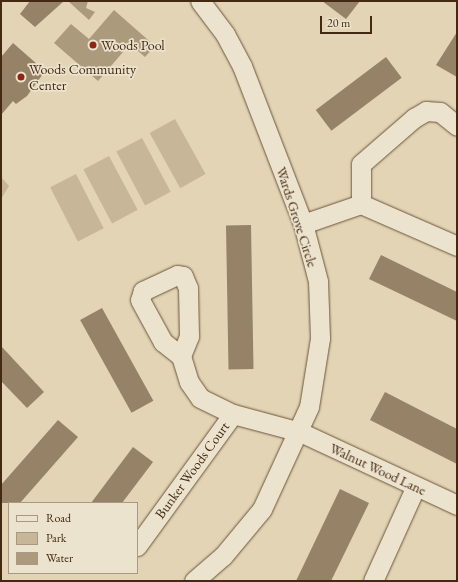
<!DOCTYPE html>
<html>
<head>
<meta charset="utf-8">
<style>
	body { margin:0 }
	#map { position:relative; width:458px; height:582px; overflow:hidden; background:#e2d4b4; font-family:"EB Garamond",serif }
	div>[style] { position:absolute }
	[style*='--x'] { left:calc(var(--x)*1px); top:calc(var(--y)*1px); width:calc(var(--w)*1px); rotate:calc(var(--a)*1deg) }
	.green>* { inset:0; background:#c7b798; transform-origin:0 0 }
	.water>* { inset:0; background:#ac9a7d }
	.building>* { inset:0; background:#968266; transform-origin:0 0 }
	.roads { filter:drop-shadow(0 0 1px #6c543a) drop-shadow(0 0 1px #6c543a) }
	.minor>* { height:19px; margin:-9.5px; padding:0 9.5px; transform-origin:9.5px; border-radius:9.5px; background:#ece3ce }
	.dots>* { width:11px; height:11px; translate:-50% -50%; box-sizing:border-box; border:2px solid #ece3ce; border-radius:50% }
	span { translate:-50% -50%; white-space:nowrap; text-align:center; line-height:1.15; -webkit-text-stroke:3.5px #ece3ce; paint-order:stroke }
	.poi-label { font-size:14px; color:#442912 }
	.left { translate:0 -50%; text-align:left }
	.street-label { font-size:14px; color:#442912 }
	.frame { position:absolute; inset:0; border:2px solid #442912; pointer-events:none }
	.legend { position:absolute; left:8px; top:502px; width:130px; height:72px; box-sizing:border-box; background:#ece3ce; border:1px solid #a99983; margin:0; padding:5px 7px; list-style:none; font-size:12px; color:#442912 }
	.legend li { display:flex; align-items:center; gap:8px; height:20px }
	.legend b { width:20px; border:1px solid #a99983 }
	.scale { position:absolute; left:320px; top:16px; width:52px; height:18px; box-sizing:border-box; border:2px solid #442912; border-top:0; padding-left:5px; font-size:12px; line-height:14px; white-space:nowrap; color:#442912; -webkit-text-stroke:3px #ece3ce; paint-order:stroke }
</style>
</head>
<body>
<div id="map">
	<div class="green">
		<i style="left:175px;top:119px;width:63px;height:29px;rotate:61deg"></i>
		<i style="left:142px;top:138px;width:61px;height:29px;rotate:62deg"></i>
		<i style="left:109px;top:156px;width:61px;height:29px;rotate:62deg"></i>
		<i style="left:76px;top:174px;width:61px;height:29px;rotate:63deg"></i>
		<i style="clip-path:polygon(1px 177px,9px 186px,1px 199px)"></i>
	</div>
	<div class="water">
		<i style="clip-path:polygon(88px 1px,86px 8px,95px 12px,89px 20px,69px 2px)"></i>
		<i style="clip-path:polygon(114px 10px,155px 46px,145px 57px,130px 44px,98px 81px,54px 43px,71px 24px,89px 39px)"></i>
	</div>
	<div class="building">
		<i style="clip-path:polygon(30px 1px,64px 1px,35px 27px,20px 14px)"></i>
		<i style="clip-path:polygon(322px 1px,360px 1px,346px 19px)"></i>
		<i style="clip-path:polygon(457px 32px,457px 77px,436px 65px)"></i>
		<i style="clip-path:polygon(13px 43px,45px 71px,27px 96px,16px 104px,13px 101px,1px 115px,1px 57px)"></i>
		<i style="left:386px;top:57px;width:26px;height:88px;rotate:53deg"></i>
		<i style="left:251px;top:225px;width:144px;height:25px;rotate:89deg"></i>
		<i style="clip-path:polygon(381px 255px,457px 292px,457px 321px,369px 279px)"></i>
		<i style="left:102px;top:308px;width:106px;height:25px;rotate:61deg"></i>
		<i style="clip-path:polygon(1px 346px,44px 392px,27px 408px,1px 381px)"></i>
		<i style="clip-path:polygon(385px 392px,457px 429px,457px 464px,370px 420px)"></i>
		<i style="clip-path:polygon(58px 420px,78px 437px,20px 503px,1px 503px,1px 485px)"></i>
		<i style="clip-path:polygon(133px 447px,153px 462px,122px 503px,91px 503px)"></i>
		<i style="clip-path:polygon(340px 489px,369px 503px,331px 581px,296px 581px)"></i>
	</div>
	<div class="roads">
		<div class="minor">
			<i style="--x:361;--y:204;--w:40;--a:-90"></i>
			<i style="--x:361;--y:164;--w:70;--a:-41"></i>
			<i style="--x:414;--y:118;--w:14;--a:-30"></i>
			<i style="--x:426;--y:111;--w:14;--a:4"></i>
			<i style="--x:440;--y:112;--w:22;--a:39"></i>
			<i style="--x:303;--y:224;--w:61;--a:-19"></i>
			<i style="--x:361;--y:204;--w:105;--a:23.6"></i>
			<i style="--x:181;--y:356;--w:22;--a:-68"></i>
			<i style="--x:189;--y:336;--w:48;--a:-91.2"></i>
			<i style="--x:188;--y:288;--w:13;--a:-113"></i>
			<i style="--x:183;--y:276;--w:6;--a:-171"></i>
			<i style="--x:177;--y:275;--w:38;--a:155"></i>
			<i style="--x:143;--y:291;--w:9;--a:108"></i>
			<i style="--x:140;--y:300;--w:48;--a:61.3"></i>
			<i style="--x:163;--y:342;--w:23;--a:38"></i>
			<i style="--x:181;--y:356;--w:27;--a:73"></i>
			<i style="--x:189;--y:382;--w:19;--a:55"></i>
			<i style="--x:200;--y:398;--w:37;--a:26"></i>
			<i style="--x:233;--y:414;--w:69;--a:15"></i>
			<i style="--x:300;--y:432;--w:173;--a:24.9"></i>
			<i style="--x:137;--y:546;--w:163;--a:-54"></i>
			<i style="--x:194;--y:581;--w:38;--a:-41"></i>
			<i style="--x:223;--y:556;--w:61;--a:-50.3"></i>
			<i style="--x:262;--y:509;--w:112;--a:-65.3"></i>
			<i style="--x:309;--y:407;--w:70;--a:-80.9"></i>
			<i style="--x:320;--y:338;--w:57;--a:-92"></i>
			<i style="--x:318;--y:281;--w:59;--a:-104.7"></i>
			<i style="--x:303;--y:224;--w:169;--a:-111.1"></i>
			<i style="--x:242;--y:66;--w:36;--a:-118"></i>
			<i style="--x:225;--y:34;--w:41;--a:-127.1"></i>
			<i style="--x:373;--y:581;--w:102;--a:-65.7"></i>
		</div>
	</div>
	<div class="dots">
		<i style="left:93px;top:45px;background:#8f2418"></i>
		<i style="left:21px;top:77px;background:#8f2418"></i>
	</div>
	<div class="poi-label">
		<span class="left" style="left:101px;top:45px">Woods Pool</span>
		<span class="left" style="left:29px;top:77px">Woods Community<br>Center</span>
	</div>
	<div class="street-label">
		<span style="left:297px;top:217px;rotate:72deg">Wards Grove Circle</span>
		<span style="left:378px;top:469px;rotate:25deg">Walnut Wood Lane</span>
		<span style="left:192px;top:470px;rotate:-54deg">Bunker Woods Court</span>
	</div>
	<div class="frame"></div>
	<ul class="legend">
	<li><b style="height:5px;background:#ece3ce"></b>Road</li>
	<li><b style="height:11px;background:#c7b798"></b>Park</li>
	<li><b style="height:11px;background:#ac9a7d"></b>Water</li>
	</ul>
	<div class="scale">20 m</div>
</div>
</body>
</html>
